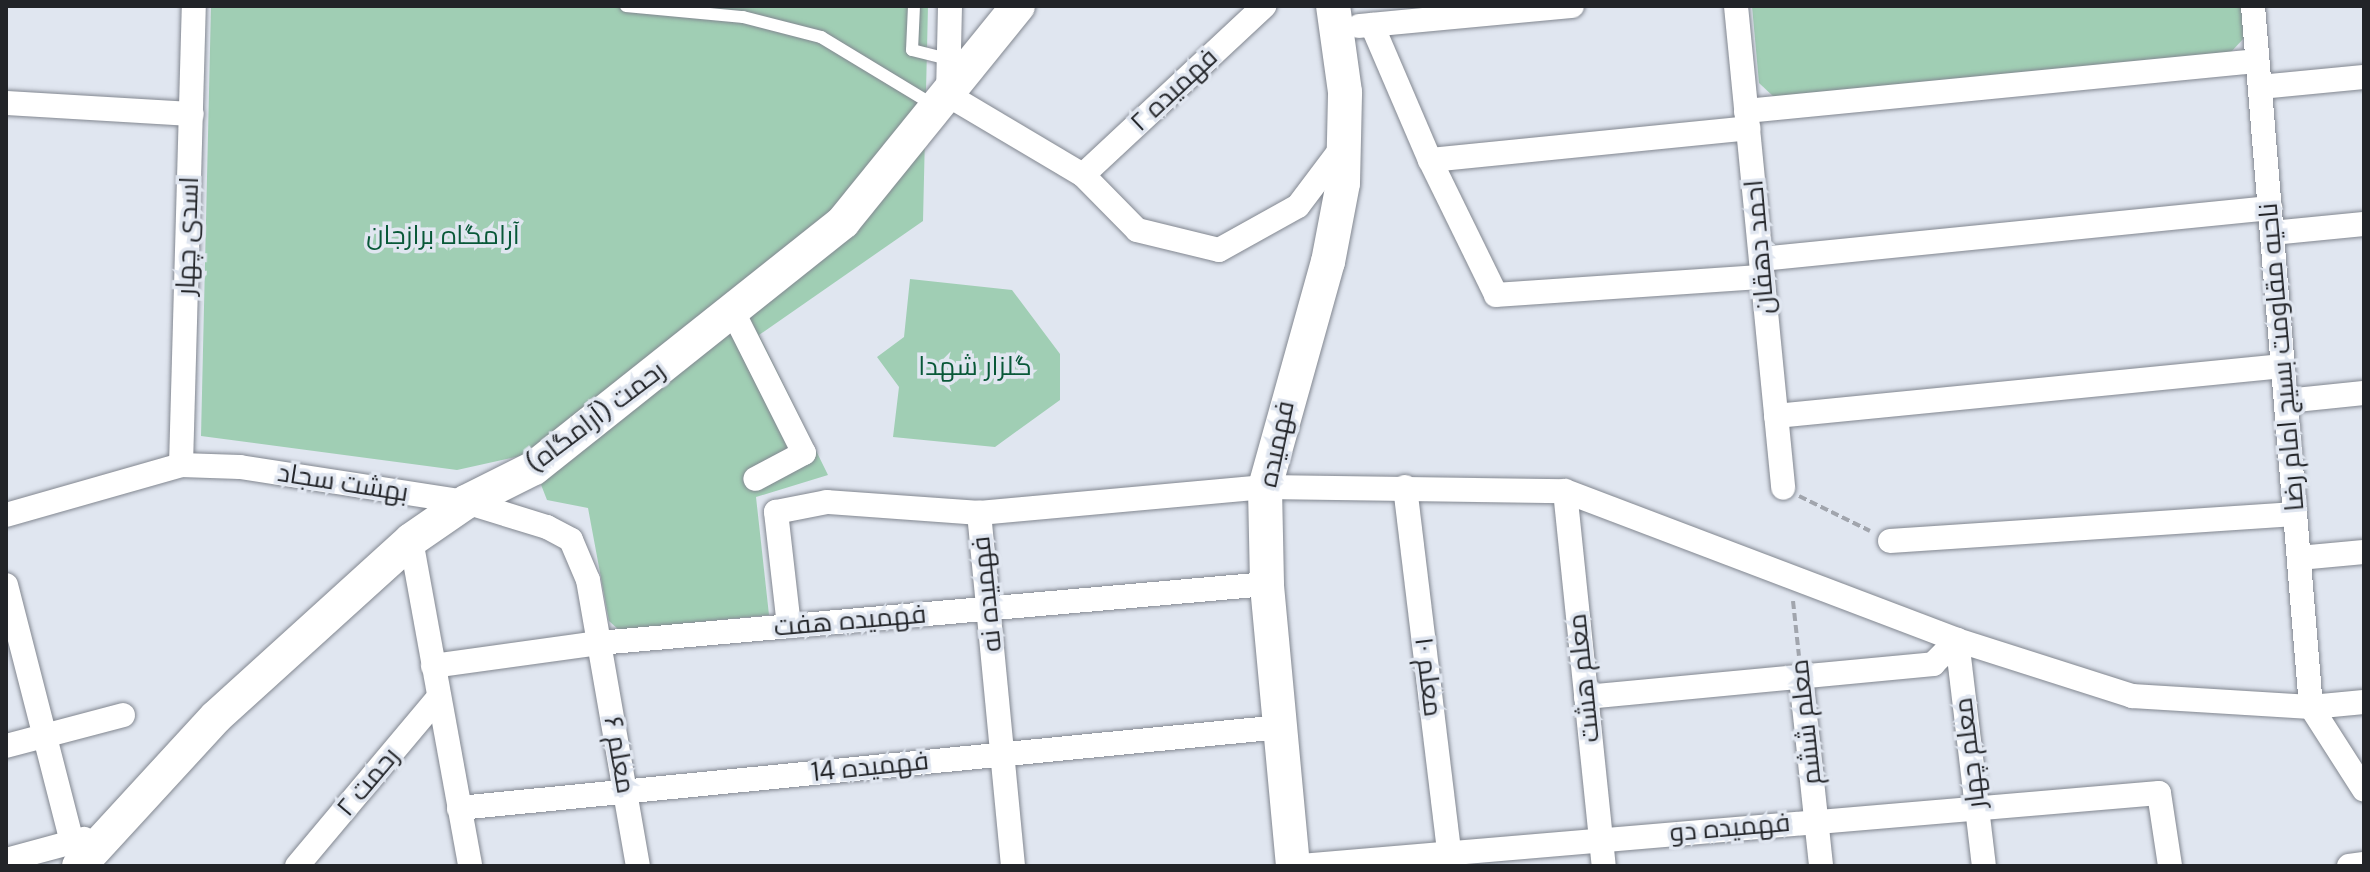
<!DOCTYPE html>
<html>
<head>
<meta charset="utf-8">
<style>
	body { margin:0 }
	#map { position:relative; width:2370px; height:872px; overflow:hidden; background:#e0e6f0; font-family:"DM Sans",Cairo,sans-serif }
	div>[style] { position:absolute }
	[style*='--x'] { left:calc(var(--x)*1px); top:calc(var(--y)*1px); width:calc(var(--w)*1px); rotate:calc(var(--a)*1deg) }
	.green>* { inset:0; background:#a0ceb4 }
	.path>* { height:4px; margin-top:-2px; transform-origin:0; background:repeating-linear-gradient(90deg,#a1a5ad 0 8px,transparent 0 12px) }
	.roads { filter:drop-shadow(0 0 2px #828790) drop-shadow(0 0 2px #828790) }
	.lane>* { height:12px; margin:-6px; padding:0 6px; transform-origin:6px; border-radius:6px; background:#fff }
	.street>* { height:24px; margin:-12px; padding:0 12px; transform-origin:12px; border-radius:12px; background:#fff }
	.secondary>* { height:34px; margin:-17px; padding:0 17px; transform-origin:17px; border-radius:17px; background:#fff }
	span { translate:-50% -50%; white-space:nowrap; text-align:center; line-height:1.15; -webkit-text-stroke:7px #e0e6f0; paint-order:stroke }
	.street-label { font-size:26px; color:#222428 }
	.park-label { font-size:26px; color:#085838 }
	.frame { position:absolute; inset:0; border:8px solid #222428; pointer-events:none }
</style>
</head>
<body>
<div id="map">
	<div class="green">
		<i style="clip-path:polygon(211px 6px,928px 6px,923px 221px,759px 335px,828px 475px,756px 497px,769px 615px,619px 630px,609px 621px,588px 508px,547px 500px,529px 454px,457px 470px,201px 436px)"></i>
		<i style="clip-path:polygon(1752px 6px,2241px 6px,2244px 38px,2231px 52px,1774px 97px,1759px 83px)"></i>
		<i style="clip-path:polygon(910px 279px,1012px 290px,1060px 354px,1060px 400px,995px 447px,893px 437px,899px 387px,877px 357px,904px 337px)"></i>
	</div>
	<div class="path">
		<i style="--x:1799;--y:496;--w:79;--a:26.2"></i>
		<i style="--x:1793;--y:601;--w:55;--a:83.8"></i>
	</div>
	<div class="roads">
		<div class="lane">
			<i style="--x:626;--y:6;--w:118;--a:5.4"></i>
			<i style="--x:743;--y:17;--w:81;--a:14.4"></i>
			<i style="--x:821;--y:37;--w:133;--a:31.2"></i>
			<i style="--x:914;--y:6;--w:44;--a:92.6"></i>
			<i style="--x:912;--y:50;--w:37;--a:14"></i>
		</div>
		<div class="street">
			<i style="--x:950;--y:6;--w:89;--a:91.3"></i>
			<i style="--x:948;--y:95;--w:157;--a:30.7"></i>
			<i style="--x:1083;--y:175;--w:77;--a:45.5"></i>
			<i style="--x:1137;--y:230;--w:84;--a:13.7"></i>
			<i style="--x:1219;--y:250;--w:90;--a:-29.1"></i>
			<i style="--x:1298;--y:206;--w:76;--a:-53"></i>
			<i style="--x:1736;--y:6;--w:484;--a:84.4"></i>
			<i style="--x:2253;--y:6;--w:703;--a:85.27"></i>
			<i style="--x:2311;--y:707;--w:98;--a:57.4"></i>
			<i style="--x:1372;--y:25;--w:147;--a:66.8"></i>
			<i style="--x:1430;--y:160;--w:150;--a:63.9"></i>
			<i style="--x:1496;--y:295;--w:267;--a:-3.9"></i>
			<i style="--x:1359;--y:26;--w:214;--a:-5.4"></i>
			<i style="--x:2260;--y:87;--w:104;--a:-5.5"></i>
			<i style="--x:6;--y:103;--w:186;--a:3.4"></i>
			<i style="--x:1746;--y:111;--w:513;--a:-5.59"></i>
			<i style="--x:1430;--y:160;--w:320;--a:-5.7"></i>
			<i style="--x:1083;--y:175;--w:248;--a:-43"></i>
			<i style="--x:2272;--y:233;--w:92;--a:-5.6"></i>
			<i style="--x:1761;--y:259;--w:512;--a:-5.72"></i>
			<i style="--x:732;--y:310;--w:160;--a:63.3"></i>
			<i style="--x:804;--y:453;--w:55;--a:152"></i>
			<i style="--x:2286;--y:401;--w:78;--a:-5.9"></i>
			<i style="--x:1776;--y:416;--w:509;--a:-5.63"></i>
			<i style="--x:181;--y:465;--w:459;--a:-88.4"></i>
			<i style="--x:1405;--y:487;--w:382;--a:83.1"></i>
			<i style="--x:1565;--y:491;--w:377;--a:84.1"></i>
			<i style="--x:6;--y:515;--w:182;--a:-15.9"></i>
			<i style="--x:181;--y:465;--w:59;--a:1.9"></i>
			<i style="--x:240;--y:467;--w:229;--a:8.8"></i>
			<i style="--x:466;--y:502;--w:85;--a:17.2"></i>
			<i style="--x:547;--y:527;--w:27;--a:28"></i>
			<i style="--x:571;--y:540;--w:43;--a:67"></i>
			<i style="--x:588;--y:580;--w:290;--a:80.1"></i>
			<i style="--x:411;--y:540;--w:331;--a:79.7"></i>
			<i style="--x:1890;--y:541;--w:406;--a:-3.8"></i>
			<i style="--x:2299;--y:558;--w:65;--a:-5.3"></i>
			<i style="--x:6;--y:585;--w:265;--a:75.6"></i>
			<i style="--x:789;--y:626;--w:115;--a:-96.5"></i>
			<i style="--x:776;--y:512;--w:52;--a:-11.1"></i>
			<i style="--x:827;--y:502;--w:152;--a:4.1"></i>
			<i style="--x:1957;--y:640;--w:228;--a:83.2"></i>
			<i style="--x:433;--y:666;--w:168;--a:-7.9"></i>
			<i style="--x:599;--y:643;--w:671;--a:-5.05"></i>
			<i style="--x:1801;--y:678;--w:189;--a:83.9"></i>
			<i style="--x:1586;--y:697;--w:349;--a:-5.4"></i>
			<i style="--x:1933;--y:664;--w:34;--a:-45"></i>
			<i style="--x:6;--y:746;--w:121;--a:-14.8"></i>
			<i style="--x:459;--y:808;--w:825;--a:-5.63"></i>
			<i style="--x:6;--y:860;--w:81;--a:-15.1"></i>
			<i style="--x:297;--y:866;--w:221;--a:-50"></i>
			<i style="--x:1013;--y:866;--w:355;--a:-95.5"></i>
			<i style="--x:979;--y:513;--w:287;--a:-5.2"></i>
			<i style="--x:1265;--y:487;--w:300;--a:0.8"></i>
			<i style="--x:1565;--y:491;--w:419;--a:20.8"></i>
			<i style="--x:1957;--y:640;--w:184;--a:17.7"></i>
			<i style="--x:2132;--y:696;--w:179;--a:3.5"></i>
			<i style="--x:2311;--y:707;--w:53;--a:-5.4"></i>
			<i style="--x:1301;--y:866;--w:861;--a:-4.86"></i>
			<i style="--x:2159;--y:793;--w:74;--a:81.4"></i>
			<i style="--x:2349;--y:866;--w:15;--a:-8"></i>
		</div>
		<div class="secondary">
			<i style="--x:79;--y:866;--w:202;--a:-47.4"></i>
			<i style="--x:216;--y:717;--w:263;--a:-42.2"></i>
			<i style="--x:411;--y:540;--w:67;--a:-34.6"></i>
			<i style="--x:466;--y:502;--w:76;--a:-26.6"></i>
			<i style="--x:534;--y:468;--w:395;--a:-38.5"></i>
			<i style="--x:843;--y:222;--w:278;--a:-51"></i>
			<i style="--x:1293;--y:866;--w:283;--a:-95.3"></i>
			<i style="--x:1267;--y:584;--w:97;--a:-91.2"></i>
			<i style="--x:1265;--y:487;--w:234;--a:-74.4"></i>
			<i style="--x:1328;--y:262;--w:80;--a:-79.2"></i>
			<i style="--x:1343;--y:183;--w:91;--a:-88.7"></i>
			<i style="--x:1345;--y:92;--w:87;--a:-97.9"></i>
		</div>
	</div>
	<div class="street-label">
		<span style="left:1174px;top:90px;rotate:-43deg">فهمیده ۲</span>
		<span style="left:188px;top:236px;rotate:-88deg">اسدی چهار</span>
		<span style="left:1760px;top:247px;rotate:-95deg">احمد دهقان</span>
		<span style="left:2282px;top:357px;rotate:-95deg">ناحیه مقاومت بسیج امام رضا</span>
		<span style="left:596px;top:417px;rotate:-37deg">رحمت (آرامگاه)</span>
		<span style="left:1277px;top:444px;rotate:-78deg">فهمیده</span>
		<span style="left:343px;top:483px;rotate:9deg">بهشت سجاد</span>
		<span style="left:987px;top:594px;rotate:-96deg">فهمیده نه</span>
		<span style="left:850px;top:621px;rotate:-5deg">فهمیده هفت</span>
		<span style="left:1428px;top:677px;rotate:83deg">معلم ۱۰</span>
		<span style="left:1584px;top:678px;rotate:-96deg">معلم هشت</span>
		<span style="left:1806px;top:722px;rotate:-96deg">معلم ششم</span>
		<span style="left:1970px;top:753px;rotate:-97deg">معلم چهار</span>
		<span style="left:619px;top:755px;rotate:80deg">معلم ۶</span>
		<span style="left:870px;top:767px;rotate:-6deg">فهمیده 14</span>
		<span style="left:368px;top:782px;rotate:-50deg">رحمت ۲</span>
		<span style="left:1730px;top:828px;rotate:-5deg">فهمیده دو</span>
	</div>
	<div class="park-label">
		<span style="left:443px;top:236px">آرامگاه برازجان</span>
		<span style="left:975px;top:367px">گلزار شهدا</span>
	</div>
	<div class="frame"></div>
</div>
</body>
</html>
